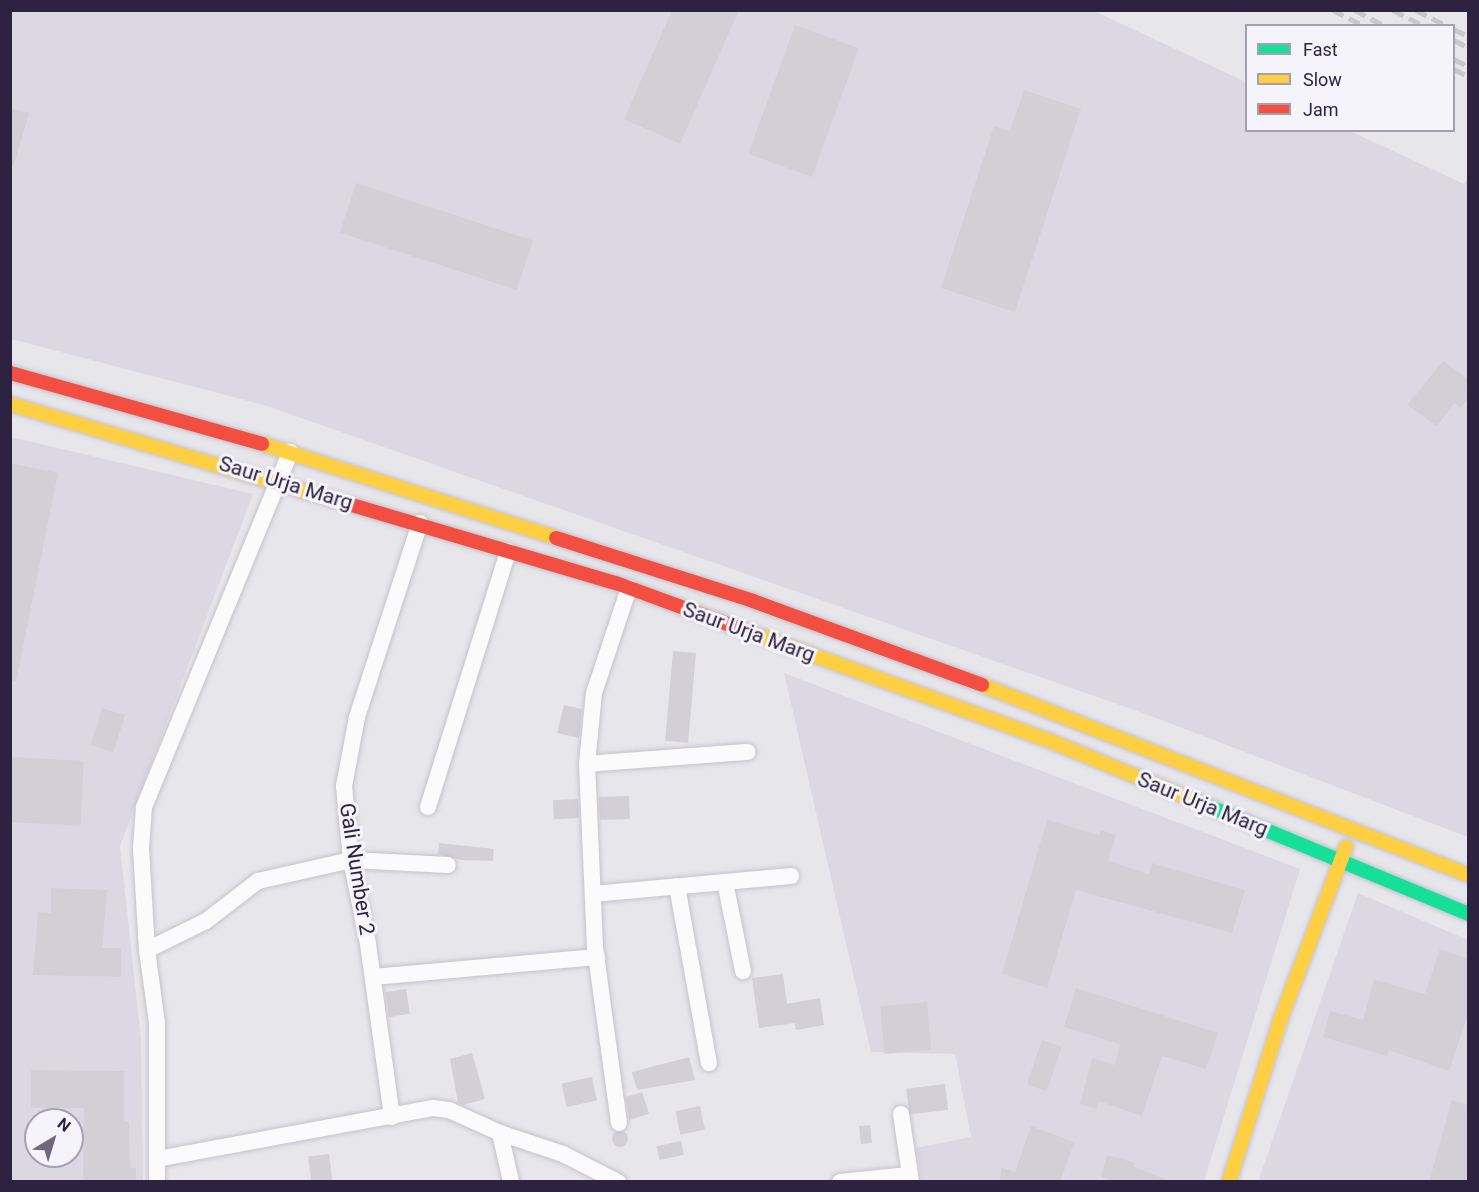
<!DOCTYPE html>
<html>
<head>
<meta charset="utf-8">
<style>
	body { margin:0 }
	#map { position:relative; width:1479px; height:1192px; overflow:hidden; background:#e7e6eb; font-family:Roboto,sans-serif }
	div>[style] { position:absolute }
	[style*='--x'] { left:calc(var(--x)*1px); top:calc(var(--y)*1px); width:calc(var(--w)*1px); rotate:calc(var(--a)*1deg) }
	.built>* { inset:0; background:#dbd8e3 }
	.building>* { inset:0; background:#d2cfd6; transform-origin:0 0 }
	.round { border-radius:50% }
	.roads { filter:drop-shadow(0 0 2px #c5c2cb) drop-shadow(0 0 2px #c5c2cb) }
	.street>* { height:16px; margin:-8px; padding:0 8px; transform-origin:8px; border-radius:8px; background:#fbfbfc }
	.fast>* { height:14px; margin:-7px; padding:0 7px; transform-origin:7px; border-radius:7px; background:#16e098 }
	.slow>* { height:14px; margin:-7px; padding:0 7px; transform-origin:7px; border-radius:7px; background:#ffcf43 }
	.jam>* { height:14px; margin:-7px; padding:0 7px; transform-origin:7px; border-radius:7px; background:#f24e42 }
	.rail>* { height:4.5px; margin-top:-2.25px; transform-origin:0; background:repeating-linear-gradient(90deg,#c9c7cc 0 12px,transparent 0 18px) }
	span { translate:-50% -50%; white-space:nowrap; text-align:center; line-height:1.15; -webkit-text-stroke:6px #f5f4fa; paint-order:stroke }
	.street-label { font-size:21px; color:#2e2241 }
	.frame { position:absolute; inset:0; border:12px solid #2e2241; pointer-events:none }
	.legend { position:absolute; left:1245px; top:24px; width:210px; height:108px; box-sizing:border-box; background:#f5f4fa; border:2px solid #a5a0b0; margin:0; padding:8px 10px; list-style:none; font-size:18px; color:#2e2241 }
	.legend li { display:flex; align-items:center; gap:12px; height:30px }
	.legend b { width:30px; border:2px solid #a5a0b0 }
	.north { position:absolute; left:24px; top:1108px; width:60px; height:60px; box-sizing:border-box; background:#f5f4fa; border:2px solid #a5a0b0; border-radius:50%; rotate:38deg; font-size:16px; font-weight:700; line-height:24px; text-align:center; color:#2e2241 }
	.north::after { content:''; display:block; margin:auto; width:21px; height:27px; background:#6f677c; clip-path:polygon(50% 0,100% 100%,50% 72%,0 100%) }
</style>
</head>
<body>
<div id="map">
	<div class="built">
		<i style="clip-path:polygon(10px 11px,1094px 11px,1246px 82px,1246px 130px,1350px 131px,1464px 184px,1468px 177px,1468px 837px,1140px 712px,264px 405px,11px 339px)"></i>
		<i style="clip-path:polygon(evenodd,11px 437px,253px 494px,120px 846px,141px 1040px,143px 1181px,11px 1182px,11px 437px,36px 1120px,72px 1120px,72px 1156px,36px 1156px,36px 1120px)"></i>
		<i style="clip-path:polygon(784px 673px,1300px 869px,1204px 1181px,922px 1181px,916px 1148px,971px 1137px,955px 1054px,871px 1052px)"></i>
		<i style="clip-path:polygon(1358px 893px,1468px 940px,1468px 1181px,1258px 1182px)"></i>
	</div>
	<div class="building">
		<i style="clip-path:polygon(672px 10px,739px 10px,680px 144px,624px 119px)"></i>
		<i style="left:795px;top:25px;width:68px;height:137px;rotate:20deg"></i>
		<i style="clip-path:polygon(1024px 90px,1081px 109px,1015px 312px,941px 288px,994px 126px,1010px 131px)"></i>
		<i style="clip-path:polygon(10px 108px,29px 113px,14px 165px,10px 165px)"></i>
		<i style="left:356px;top:183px;width:186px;height:52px;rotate:18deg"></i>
		<i style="clip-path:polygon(1443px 361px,1468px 379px,1468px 397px,1461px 408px,1454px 403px,1437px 426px,1407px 405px)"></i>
		<i style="clip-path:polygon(10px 463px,58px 473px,16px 682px,10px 681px)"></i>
		<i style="left:673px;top:651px;width:23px;height:90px;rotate:5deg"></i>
		<i style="clip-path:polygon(564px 705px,582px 709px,579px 738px,557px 733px)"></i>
		<i style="left:102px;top:708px;width:24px;height:39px;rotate:17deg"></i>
		<i style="left:10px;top:757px;width:74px;height:65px;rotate:3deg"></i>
		<i style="left:629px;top:796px;width:23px;height:30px;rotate:88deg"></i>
		<i style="left:578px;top:799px;width:19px;height:25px;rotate:87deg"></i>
		<i style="clip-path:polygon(1047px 820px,1099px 835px,1101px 830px,1116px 835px,1108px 861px,1149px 874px,1152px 863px,1245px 890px,1232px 933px,1076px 890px,1047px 988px,1002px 974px)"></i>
		<i style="clip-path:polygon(439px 843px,494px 849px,493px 861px,461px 860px,438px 854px)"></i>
		<i style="clip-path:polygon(51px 888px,107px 890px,102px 948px,121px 948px,121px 977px,33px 975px,38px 912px,51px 913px)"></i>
		<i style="clip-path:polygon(1440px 949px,1468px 959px,1468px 1014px,1449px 1071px,1389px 1050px,1387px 1056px,1323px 1037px,1330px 1011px,1363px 1020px,1374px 980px,1425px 994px)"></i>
		<i style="clip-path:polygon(783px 974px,787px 1004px,820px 998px,824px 1025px,796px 1030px,795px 1023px,759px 1028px,752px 978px)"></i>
		<i style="clip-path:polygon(1076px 988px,1218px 1033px,1206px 1069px,1162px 1056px,1142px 1116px,1099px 1101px,1097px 1109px,1080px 1104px,1092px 1058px,1115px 1065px,1120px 1044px,1064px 1027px)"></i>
		<i style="left:406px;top:989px;width:25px;height:21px;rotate:81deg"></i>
		<i style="left:927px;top:1002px;width:48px;height:47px;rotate:85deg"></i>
		<i style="left:1042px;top:1040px;width:21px;height:47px;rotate:19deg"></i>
		<i style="clip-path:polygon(472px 1053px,485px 1099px,463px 1105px,458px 1103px,450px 1059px)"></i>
		<i style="clip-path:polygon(689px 1057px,695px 1080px,637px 1090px,632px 1072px)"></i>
		<i style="clip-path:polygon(31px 1070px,124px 1071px,124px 1122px,129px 1122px,130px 1168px,136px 1168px,136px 1182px,83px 1182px,84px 1108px,31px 1108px)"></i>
		<i style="left:592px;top:1077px;width:24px;height:31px;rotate:78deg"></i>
		<i style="left:945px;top:1084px;width:26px;height:39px;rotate:83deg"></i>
		<i style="clip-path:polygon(642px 1092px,649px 1114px,629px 1120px,626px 1097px)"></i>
		<i style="clip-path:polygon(1452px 1100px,1468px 1105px,1468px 1182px,1429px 1182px)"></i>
		<i style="left:700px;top:1106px;width:24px;height:25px;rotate:78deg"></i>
		<i style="left:870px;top:1125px;width:18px;height:11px;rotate:84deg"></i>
		<i style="clip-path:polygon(1031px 1126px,1074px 1142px,1060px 1182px,1000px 1182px,1001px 1167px,1015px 1172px)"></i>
		<i class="round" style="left:612px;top:1131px;width:16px;height:16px"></i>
		<i style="left:681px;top:1141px;width:14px;height:25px;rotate:78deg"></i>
		<i style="left:329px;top:1154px;width:26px;height:21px;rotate:83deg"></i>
		<i style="clip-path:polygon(1107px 1155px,1135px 1163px,1134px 1167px,1173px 1182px,1117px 1182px,1101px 1177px)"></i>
	</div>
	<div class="roads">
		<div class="street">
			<i style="--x:587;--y:764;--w:161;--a:-4.3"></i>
			<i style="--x:428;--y:807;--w:268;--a:-72.6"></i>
			<i style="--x:725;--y:882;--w:91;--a:78.6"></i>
			<i style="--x:677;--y:886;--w:180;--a:79.8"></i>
			<i style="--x:593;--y:894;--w:199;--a:-5.2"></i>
			<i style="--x:147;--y:950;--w:66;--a:-26.2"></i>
			<i style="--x:206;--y:921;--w:66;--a:-37.6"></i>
			<i style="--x:258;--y:881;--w:95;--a:-12.7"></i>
			<i style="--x:351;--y:860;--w:97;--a:3"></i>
			<i style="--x:373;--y:977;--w:225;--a:-5.1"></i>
			<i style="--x:901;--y:1114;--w:69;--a:81.6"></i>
			<i style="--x:392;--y:1117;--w:175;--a:-97.9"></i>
			<i style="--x:368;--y:944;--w:86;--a:-101.4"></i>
			<i style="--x:351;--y:860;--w:74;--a:-95.4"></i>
			<i style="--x:344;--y:786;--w:70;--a:-79.3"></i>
			<i style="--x:357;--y:717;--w:204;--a:-72"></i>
			<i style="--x:619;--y:1123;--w:178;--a:-97.8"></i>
			<i style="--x:595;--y:947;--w:183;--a:-92.5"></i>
			<i style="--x:587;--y:764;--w:71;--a:-84.4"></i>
			<i style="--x:594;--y:693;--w:111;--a:-71.6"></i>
			<i style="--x:500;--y:1133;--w:50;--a:77.3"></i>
			<i style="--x:157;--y:1159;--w:281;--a:-10.5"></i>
			<i style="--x:433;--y:1108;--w:16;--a:7"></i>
			<i style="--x:449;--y:1110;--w:56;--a:24.3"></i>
			<i style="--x:500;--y:1133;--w:66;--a:18.4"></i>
			<i style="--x:563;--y:1154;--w:62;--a:27"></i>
			<i style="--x:157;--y:1182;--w:159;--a:-90"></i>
			<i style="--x:157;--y:1023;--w:74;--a:-97.8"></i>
			<i style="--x:147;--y:950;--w:102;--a:-93.4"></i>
			<i style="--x:141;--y:848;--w:41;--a:-85.8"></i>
			<i style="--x:144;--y:807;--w:384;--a:-67.6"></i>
			<i style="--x:840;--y:1182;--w:69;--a:-5.8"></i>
		</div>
		<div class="fast">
			<i style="--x:1203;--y:804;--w:287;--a:22.5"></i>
		</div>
		<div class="slow">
			<i style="--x:10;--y:404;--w:339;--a:16.5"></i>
			<i style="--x:262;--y:444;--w:309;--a:17.7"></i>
			<i style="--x:738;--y:628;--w:332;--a:19.9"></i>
			<i style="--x:1050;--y:741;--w:165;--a:22.4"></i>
			<i style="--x:982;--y:685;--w:522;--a:21.35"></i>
			<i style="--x:1229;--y:1182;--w:172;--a:-72.4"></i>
			<i style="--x:1281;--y:1018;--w:183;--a:-69.2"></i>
		</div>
		<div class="jam">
			<i style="--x:10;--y:373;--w:262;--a:15.7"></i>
			<i style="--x:335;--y:500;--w:293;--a:16.5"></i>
			<i style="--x:616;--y:583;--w:130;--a:20.2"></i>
			<i style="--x:556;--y:538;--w:207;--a:17.7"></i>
			<i style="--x:753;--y:601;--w:244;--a:20.1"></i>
		</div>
	</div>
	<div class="rail">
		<i style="--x:1333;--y:10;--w:35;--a:27"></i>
		<i style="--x:1355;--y:10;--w:34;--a:28"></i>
		<i style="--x:1393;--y:10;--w:35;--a:27"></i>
		<i style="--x:1416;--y:10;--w:35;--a:27"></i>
		<i style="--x:1454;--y:29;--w:16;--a:27"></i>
		<i style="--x:1454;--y:40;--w:16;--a:27"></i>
		<i style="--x:1454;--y:59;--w:16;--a:27"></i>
		<i style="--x:1454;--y:69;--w:16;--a:27"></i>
	</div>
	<div class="street-label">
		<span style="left:286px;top:483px;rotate:17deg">Saur Urja Marg</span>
		<span style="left:749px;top:632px;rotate:20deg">Saur Urja Marg</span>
		<span style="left:1203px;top:804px;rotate:22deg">Saur Urja Marg</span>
		<span style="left:357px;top:869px;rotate:81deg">Gali Number 2</span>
	</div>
	<div class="frame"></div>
	<ul class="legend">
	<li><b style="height:8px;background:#16e098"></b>Fast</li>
	<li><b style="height:8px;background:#ffcf43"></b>Slow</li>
	<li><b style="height:8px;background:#f24e42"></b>Jam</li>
	</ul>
	<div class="north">N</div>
</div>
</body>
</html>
